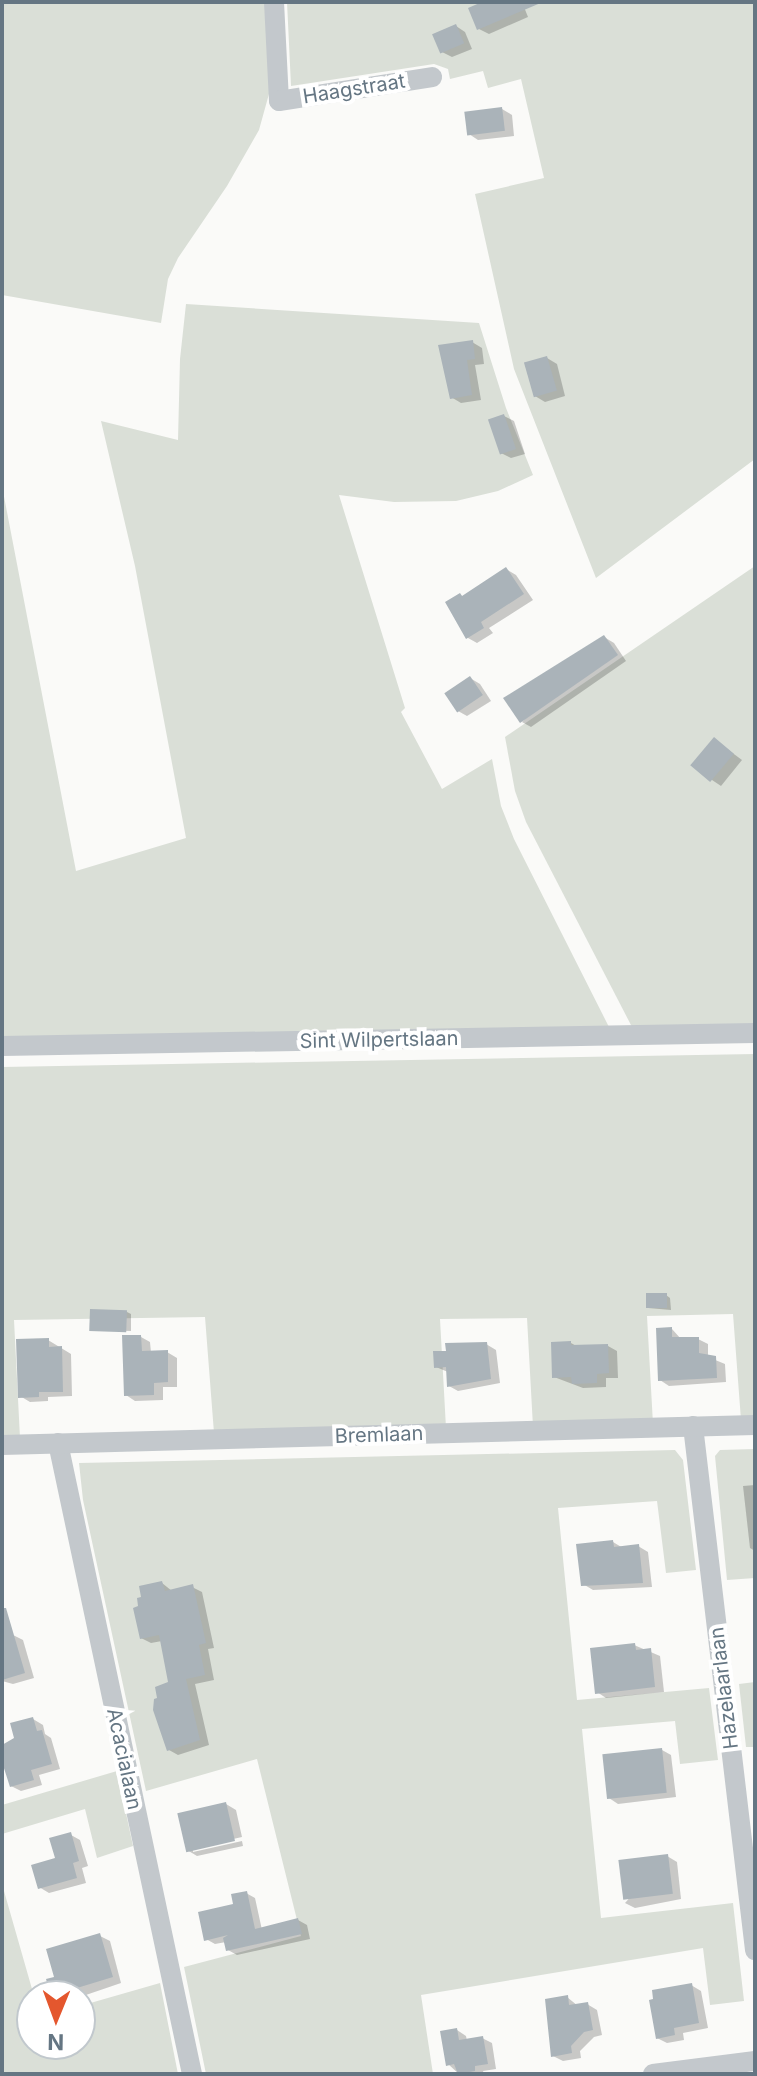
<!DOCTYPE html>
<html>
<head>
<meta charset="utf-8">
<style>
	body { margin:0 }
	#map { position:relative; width:757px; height:2076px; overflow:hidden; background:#fafaf8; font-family:Inter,sans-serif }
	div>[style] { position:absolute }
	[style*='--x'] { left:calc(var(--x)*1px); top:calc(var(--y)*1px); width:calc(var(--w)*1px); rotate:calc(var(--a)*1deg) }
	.green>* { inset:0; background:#dadfd7 }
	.shadow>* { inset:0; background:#0003 }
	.building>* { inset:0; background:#aab3b9; transform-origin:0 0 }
	.minor>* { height:20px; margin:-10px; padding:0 10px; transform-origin:10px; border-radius:10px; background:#c3c8cc }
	span { translate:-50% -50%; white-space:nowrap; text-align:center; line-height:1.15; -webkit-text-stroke:8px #fff; paint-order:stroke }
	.street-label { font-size:20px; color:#657683 }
	.frame { position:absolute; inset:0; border:4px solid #657683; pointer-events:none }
	.north { position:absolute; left:16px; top:1980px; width:80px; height:80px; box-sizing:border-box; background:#fff; border:2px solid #c1c8cd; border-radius:50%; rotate:181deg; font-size:22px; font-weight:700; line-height:32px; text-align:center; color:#657683 }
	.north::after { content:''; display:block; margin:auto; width:28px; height:36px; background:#e4572e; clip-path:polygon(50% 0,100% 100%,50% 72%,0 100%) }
</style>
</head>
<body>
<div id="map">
	<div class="green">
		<i style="clip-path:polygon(2px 2px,268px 2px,272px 83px,259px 130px,227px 186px,178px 258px,168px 279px,161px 323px,2px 295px)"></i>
		<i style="clip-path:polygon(287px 2px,755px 2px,755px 459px,596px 578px,514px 369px,475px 194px,544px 178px,521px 79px,488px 88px,483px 71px,450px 79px,448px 69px,434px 64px,291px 86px)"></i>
		<i style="clip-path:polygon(186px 304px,479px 323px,506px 408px,533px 475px,498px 491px,456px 501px,394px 502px,339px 495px,405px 708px,401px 712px,442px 789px,492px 759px,501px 806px,514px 839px,609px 1027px,2px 1039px,2px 486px,76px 871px,186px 838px,135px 566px,101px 421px,178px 440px,180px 359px)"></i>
		<i style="clip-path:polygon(755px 566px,755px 1024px,632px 1027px,526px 822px,515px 791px,505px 737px)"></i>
		<i style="clip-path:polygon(755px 1054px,755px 1420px,741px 1420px,733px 1314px,647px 1316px,653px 1424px,533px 1427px,527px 1318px,440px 1319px,446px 1428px,214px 1433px,205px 1317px,14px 1320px,20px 1438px,2px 1438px,2px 1067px)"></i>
		<i style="clip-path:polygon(755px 1449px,755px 1578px,727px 1580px,715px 1456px,720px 1450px)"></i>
		<i style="clip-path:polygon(675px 1450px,683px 1460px,696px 1570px,666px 1573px,657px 1501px,558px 1508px,577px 1700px,709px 1688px,718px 1760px,680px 1764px,675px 1721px,582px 1729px,601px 1918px,733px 1903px,744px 2001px,710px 2005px,703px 1948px,421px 1995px,433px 2074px,206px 2074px,184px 1967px,301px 1936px,257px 1759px,146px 1791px,83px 1500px,79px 1463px)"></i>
		<i style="clip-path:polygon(755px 1682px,755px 1747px,746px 1747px,739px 1684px)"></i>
		<i style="clip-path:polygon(117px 1771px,133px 1846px,97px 1858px,85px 1809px,2px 1834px,2px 1805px)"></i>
		<i style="clip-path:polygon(2px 1884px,34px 1996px,32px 2044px,80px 2044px,80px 2006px,160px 1983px,178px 2074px,2px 2074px)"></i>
	</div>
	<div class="shadow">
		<i style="clip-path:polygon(485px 2px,522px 2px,528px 17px,489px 34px,479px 29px)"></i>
		<i style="clip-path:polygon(456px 26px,465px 32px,472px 49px,452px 57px,442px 52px)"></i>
		<i style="clip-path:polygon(502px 109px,512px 115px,514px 136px,478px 140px,469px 134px)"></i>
		<i style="clip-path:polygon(472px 342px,482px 348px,484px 364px,475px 365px,481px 400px,461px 403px,451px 397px)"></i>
		<i style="clip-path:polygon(547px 358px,557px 364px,565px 396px,545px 402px,535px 396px)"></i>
		<i style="clip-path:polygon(504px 416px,514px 421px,525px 454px,511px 458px,501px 453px)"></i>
		<i style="clip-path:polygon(506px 569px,516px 575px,533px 600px,489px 628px,493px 633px,477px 643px,468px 638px,460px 595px,464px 597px)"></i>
		<i style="clip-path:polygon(604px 637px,614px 643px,626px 661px,531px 727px,522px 722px)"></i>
		<i style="clip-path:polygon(470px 678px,480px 684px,491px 701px,467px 716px,458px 711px)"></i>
		<i style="clip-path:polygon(715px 740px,742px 760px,721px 786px,712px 780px)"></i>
		<i style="clip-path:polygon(666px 1295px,670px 1298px,671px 1310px,648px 1308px)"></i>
		<i style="clip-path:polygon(127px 1312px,131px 1314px,131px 1331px,93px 1330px)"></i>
		<i style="clip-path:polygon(672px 1329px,681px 1339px,698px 1339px,708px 1344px,708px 1357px,725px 1364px,726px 1382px,669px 1386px,660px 1380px)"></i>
		<i style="clip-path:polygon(141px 1337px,150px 1342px,151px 1353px,167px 1352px,177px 1358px,177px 1387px,163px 1387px,163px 1400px,135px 1401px,126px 1395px)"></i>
		<i style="clip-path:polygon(48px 1340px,71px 1354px,72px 1396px,48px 1397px,48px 1401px,30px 1402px,20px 1396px)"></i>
		<i style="clip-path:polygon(571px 1343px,578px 1347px,608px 1346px,617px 1351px,618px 1378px,606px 1378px,606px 1387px,583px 1388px,554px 1377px)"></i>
		<i style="clip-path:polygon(486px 1344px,496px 1350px,500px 1383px,458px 1391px,449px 1386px,448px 1372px,436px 1367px)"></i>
		<i style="clip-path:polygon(755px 1485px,755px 1551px,750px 1548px,743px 1486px)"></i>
		<i style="clip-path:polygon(613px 1542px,623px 1548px,638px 1546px,648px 1552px,652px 1587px,593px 1590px,583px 1584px)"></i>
		<i style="clip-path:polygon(162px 1583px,172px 1591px,192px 1587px,202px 1592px,214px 1648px,208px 1649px,214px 1680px,195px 1684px,209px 1745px,178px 1755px,169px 1750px,170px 1683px,162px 1641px,151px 1643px,141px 1638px)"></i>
		<i style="clip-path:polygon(13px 1635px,23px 1640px,34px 1678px,13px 1684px,2px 1681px,2px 1637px)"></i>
		<i style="clip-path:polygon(634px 1645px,660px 1656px,664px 1692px,606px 1698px,597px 1692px)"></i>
		<i style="clip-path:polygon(33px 1719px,43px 1725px,45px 1734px,51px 1738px,60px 1769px,39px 1775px,42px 1785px,21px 1791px,11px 1786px,2px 1746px,17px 1739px)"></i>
		<i style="clip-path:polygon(662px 1750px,671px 1755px,676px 1797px,618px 1804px,609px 1798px)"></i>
		<i style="clip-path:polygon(226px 1804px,236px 1810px,242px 1837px,193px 1848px,193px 1852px,242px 1841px,243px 1846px,197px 1856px,187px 1850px)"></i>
		<i style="clip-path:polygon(71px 1835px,80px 1840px,88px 1866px,82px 1868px,86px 1883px,49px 1893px,39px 1887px)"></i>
		<i style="clip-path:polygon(667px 1856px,677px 1862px,681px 1899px,635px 1908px,625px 1903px)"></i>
		<i style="clip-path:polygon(246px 1893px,255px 1898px,262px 1930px,298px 1920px,307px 1925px,310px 1939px,237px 1955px,228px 1950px,226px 1942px,215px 1944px,206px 1939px)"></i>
		<i style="clip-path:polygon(100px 1936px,110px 1941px,121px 1983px,80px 1997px,53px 1996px)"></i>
		<i style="clip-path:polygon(691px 1985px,701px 1991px,708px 2028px,683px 2033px,684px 2040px,667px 2043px,657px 2038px)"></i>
		<i style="clip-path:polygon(567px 1997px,578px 2006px,587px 2004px,597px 2010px,602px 2035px,594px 2037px,580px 2051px,581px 2058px,563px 2061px,553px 2056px)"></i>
		<i style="clip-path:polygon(457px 2030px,466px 2036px,467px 2041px,482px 2038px,492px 2043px,496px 2069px,483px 2071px,484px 2074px,459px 2074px,448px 2064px)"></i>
	</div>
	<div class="building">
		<i style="clip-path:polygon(482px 2px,543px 2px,477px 30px,468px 8px)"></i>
		<i style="left:456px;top:24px;width:21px;height:26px;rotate:67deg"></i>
		<i style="left:502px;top:107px;width:24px;height:38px;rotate:83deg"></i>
		<i style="clip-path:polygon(473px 340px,475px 359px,467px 360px,472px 395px,450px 399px,438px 345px)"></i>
		<i style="left:547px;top:356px;width:36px;height:24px;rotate:74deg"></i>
		<i style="left:504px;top:414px;width:37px;height:17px;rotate:71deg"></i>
		<i style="clip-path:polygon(506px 567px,524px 594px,481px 622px,484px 628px,466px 639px,445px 602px,460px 593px,462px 596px)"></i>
		<i style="clip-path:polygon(604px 635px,618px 655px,520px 723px,503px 698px)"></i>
		<i style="left:470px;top:676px;width:23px;height:31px;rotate:56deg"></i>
		<i style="left:714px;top:737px;width:26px;height:37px;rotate:40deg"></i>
		<i style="left:667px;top:1293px;width:15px;height:21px;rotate:90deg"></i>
		<i style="left:90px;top:1309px;width:37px;height:22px;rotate:2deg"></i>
		<i style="clip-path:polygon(672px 1327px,672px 1337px,699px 1337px,699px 1353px,716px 1356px,717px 1378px,658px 1381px,656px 1328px)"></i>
		<i style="clip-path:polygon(122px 1335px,141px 1335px,142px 1351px,168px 1350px,168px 1382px,154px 1383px,154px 1395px,124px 1396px)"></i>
		<i style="clip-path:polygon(49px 1338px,49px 1347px,62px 1346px,63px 1392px,39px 1392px,39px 1397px,18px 1398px,16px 1339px)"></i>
		<i style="clip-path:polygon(571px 1341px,571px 1345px,608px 1344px,609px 1373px,597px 1374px,597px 1383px,572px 1384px,571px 1377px,552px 1378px,551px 1342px)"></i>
		<i style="clip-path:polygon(487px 1342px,491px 1379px,447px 1387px,446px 1367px,434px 1368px,433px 1351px,446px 1351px,445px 1343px)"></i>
		<i style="clip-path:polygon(613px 1540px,614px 1547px,639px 1544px,643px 1583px,581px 1586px,576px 1544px)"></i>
		<i style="clip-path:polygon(162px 1581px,165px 1591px,193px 1584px,206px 1643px,199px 1645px,205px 1675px,186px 1679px,200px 1740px,167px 1751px,153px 1710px,154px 1699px,157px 1698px,155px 1687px,168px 1682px,159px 1635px,140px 1639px,133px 1608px,138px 1606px,137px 1598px,141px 1597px,139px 1586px)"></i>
		<i style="clip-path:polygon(2px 1608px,6px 1608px,25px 1673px,2px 1680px)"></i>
		<i style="clip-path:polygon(635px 1643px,636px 1650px,651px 1648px,655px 1687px,595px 1694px,590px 1648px)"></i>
		<i style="clip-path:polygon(33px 1717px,37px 1731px,42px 1730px,52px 1764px,31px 1770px,34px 1780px,10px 1787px,2px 1762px,2px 1745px,14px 1738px,10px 1723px)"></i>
		<i style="left:662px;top:1748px;width:45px;height:60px;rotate:84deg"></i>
		<i style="left:226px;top:1802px;width:40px;height:50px;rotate:77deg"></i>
		<i style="clip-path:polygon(71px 1832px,79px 1861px,73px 1863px,77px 1878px,38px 1889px,31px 1865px,55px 1858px,49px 1838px)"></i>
		<i style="left:668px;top:1854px;width:40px;height:50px;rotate:83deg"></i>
		<i style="clip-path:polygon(247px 1891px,255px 1929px,298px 1918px,302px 1934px,226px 1951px,223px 1938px,228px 1935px,204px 1941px,198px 1912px,233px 1904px,231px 1894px)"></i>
		<i style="clip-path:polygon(100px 1933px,113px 1977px,67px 1991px,68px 1996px,51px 1996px,46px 1979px,54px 1977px,46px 1949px)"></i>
		<i style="clip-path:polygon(692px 1983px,699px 2023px,674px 2028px,675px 2035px,656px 2039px,649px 2000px,653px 1999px,652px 1990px)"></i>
		<i style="clip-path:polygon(568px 1995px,569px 2005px,588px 2002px,593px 2030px,584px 2032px,571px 2046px,572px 2053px,551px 2057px,545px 1999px)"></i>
		<i style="clip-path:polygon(457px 2028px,459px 2040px,483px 2036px,488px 2064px,475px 2066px,475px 2071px,458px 2074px,454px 2064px,446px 2066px,440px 2031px)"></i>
	</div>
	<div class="minor">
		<i style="--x:274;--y:2;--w:99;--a:87.1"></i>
		<i style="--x:279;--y:101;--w:155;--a:-8.9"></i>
		<i style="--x:2;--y:1046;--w:753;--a:-0.99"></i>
		<i style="--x:693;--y:1426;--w:528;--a:83.25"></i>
		<i style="--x:58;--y:1443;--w:645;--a:78.01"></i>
		<i style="--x:2;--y:1445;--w:753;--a:-1.52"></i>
		<i style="--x:653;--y:2074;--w:103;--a:-7.3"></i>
	</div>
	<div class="street-label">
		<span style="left:354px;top:89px;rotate:-9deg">Haagstraat</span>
		<span style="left:379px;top:1040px;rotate:-1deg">Sint Wilpertslaan</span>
		<span style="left:379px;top:1435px;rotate:-2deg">Bremlaan</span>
		<span style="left:724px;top:1688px;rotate:-97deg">Hazelaarlaan</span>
		<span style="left:124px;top:1759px;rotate:78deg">Acacialaan</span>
	</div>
	<div class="frame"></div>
	<div class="north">N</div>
</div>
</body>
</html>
